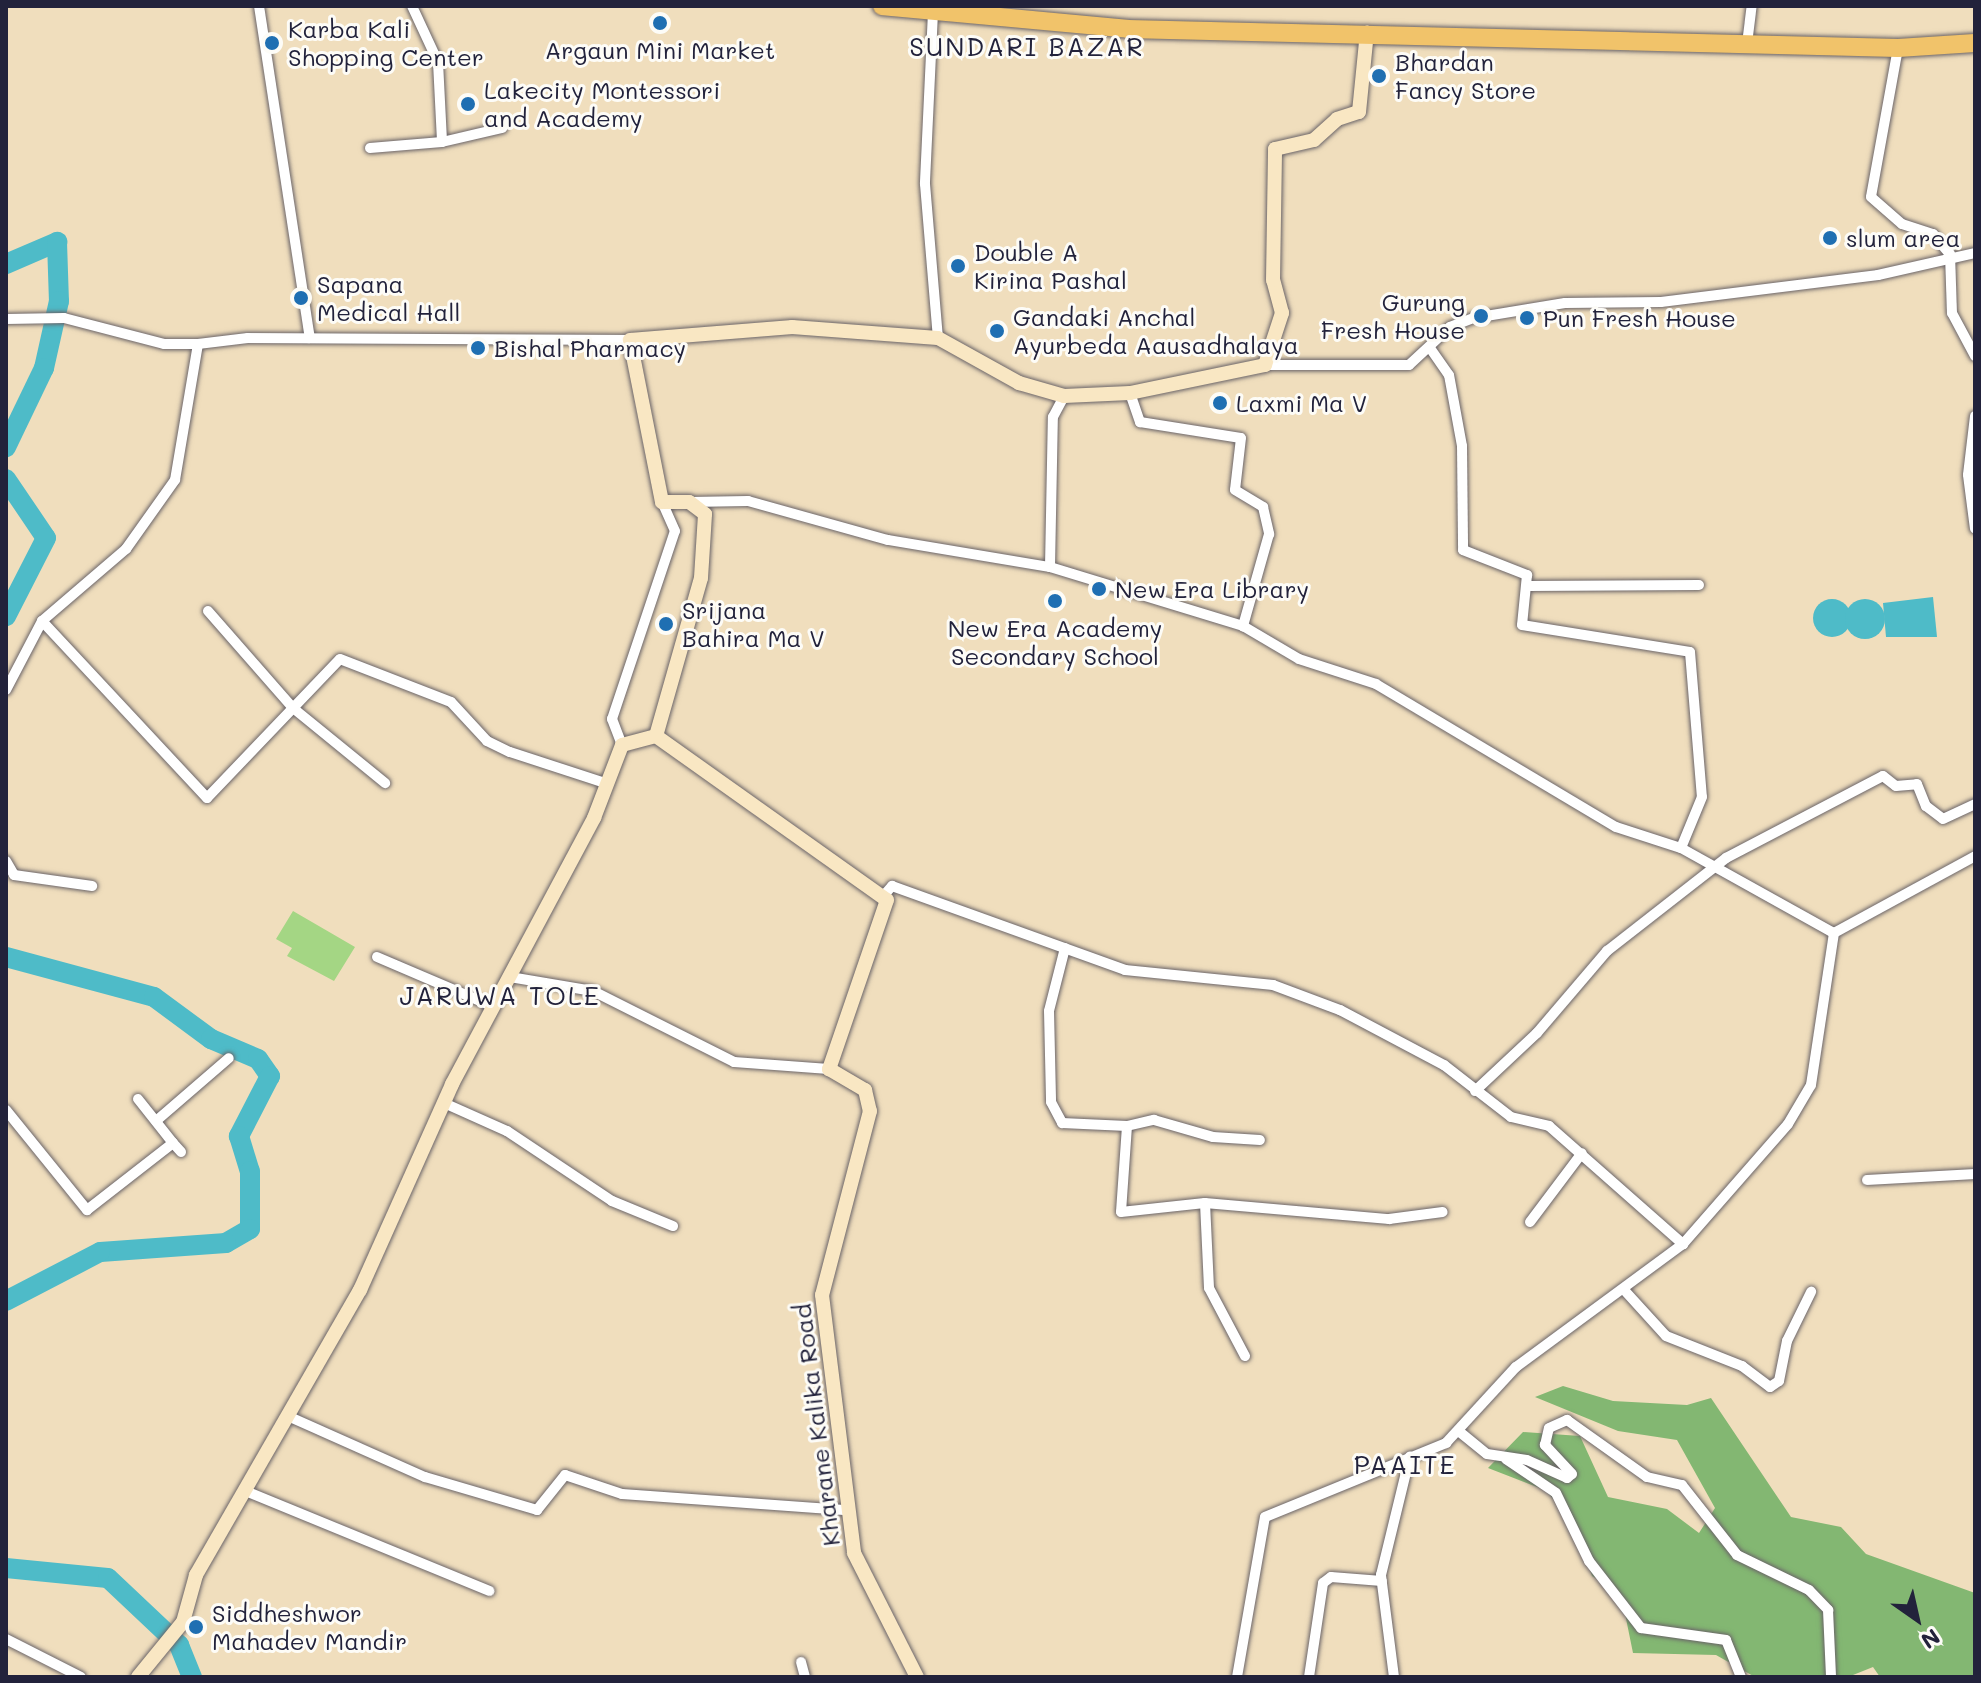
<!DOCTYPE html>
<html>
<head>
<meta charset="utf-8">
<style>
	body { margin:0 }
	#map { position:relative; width:1981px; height:1683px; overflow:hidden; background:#f0debd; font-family:Mali,sans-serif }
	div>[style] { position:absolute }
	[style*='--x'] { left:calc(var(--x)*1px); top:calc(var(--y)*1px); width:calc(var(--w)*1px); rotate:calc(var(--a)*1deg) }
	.green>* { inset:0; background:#a4d684 }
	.forest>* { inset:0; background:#83b772 }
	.water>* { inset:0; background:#4ebbc8 }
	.round { border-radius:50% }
	.river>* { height:20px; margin:-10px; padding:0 10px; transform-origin:10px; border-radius:10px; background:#4ebbc8 }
	.roads { filter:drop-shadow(0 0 2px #6a6468) drop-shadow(0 0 2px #6a6468) }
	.street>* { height:10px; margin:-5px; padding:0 5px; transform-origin:5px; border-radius:5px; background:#fff }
	.secondary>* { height:14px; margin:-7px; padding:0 7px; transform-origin:7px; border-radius:7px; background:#f9e7c3 }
	.highway>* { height:18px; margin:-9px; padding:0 9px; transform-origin:9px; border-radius:9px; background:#f1c36a }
	.dots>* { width:22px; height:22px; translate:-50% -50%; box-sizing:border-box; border:4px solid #fdfcf7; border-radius:50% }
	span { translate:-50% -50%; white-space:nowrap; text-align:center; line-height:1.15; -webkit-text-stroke:6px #fdfcf7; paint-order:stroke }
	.poi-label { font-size:24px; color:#22223b }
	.left { translate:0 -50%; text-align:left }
	.right { translate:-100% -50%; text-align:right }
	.street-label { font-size:24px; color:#22223b }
	.neighbourhood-label { font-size:26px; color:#22223b; letter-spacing:2px }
	.frame { position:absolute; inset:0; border:8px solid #22223b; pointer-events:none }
	.north { position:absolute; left:1877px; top:1579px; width:80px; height:80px; -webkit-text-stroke:6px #fdfcf7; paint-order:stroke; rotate:146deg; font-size:22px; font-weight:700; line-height:32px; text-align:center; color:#22223b }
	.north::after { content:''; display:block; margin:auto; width:28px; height:36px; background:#22223b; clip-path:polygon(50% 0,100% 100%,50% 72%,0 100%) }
</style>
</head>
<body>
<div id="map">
	<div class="green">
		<i style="clip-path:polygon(293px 911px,355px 947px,334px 981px,287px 956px,292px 948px,276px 939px)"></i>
	</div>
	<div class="forest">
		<i style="clip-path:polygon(1563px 1386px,1613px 1401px,1687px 1405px,1711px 1398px,1791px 1517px,1841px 1527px,1866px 1554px,1975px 1593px,1975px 1677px,1880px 1677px,1873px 1667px,1848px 1677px,1755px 1677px,1716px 1655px,1633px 1653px,1621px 1594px,1592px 1576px,1574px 1522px,1545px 1490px,1488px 1468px,1523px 1432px,1580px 1436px,1608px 1497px,1667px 1509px,1699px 1533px,1715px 1508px,1677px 1440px,1618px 1431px,1535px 1397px)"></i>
	</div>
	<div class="water">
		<i style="clip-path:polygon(1933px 597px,1937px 637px,1886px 637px,1883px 603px)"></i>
		<i class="round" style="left:1813px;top:599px;width:38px;height:38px"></i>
		<i class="round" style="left:1845px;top:599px;width:40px;height:40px"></i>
	</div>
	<div class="river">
		<i style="--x:6;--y:264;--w:56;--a:-23.3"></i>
		<i style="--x:57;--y:242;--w:59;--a:88.1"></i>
		<i style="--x:59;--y:301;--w:69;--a:102.6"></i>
		<i style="--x:44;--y:368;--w:88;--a:115.7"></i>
		<i style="--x:6;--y:479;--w:71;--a:55.9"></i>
		<i style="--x:46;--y:538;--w:88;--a:117.1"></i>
		<i style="--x:6;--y:957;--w:153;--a:15.1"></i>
		<i style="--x:154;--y:997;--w:71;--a:36.4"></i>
		<i style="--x:211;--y:1039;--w:51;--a:23.1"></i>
		<i style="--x:258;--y:1059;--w:21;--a:55"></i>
		<i style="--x:270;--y:1076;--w:68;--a:117.3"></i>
		<i style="--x:239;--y:1136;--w:37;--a:73"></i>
		<i style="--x:250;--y:1171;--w:58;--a:90"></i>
		<i style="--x:250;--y:1229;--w:28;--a:150"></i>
		<i style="--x:226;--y:1243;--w:126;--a:175.9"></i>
		<i style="--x:100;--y:1252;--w:106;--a:152.5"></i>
		<i style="--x:6;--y:1568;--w:102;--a:5.6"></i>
		<i style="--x:108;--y:1578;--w:98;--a:43.3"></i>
		<i style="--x:179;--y:1645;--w:35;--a:68"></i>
	</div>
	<div class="roads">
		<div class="street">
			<i style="--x:259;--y:6;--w:336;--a:81.3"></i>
			<i style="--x:412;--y:6;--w:62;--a:65.1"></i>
			<i style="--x:438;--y:62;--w:80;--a:87.1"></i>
			<i style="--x:442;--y:142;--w:62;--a:-13.1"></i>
			<i style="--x:933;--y:12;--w:172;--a:92.7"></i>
			<i style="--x:925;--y:184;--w:155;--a:85.2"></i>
			<i style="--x:1747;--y:44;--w:38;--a:-83"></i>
			<i style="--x:1898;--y:48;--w:151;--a:100.3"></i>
			<i style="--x:1871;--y:197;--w:41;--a:41.1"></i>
			<i style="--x:1902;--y:224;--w:33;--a:18"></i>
			<i style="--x:1933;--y:234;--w:26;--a:50"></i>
			<i style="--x:1950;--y:254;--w:59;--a:88.1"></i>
			<i style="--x:1952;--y:313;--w:49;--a:61.9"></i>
			<i style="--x:370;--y:148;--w:72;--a:-4.8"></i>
			<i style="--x:6;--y:319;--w:58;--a:-1"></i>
			<i style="--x:64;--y:318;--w:103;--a:14.6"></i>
			<i style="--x:164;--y:344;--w:34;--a:0"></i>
			<i style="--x:1430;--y:348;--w:33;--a:55"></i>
			<i style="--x:1449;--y:375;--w:72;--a:79.6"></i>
			<i style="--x:1462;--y:446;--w:104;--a:89.4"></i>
			<i style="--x:1463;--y:550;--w:69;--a:21.3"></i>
			<i style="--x:1527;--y:575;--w:50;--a:95.7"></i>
			<i style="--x:1522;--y:625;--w:170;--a:9.1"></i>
			<i style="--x:1690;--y:652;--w:145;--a:85.3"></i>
			<i style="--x:1702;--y:797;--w:55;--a:112.4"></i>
			<i style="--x:1265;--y:365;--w:144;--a:0"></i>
			<i style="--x:1409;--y:365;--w:56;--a:-42.8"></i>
			<i style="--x:1450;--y:327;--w:26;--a:-21"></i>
			<i style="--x:1474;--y:318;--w:92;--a:-9.4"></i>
			<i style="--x:1565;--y:303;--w:96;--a:-0.6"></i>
			<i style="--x:1661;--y:302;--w:219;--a:-7.1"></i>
			<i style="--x:1878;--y:275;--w:99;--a:-12.8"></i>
			<i style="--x:1130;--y:393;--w:31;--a:71"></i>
			<i style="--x:1140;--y:422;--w:102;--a:9"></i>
			<i style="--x:1241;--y:438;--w:52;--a:96.6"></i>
			<i style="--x:1235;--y:490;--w:33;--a:31"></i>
			<i style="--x:1263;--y:507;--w:28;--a:77"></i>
			<i style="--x:1269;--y:534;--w:96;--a:105.8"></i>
			<i style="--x:1975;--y:416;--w:59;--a:96.8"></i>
			<i style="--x:1968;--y:475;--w:54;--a:82.6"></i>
			<i style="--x:689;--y:502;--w:59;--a:-1"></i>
			<i style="--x:748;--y:501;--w:145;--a:15.6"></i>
			<i style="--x:888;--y:540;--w:164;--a:9.5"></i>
			<i style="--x:1050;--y:567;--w:202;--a:17"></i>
			<i style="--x:1243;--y:626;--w:65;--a:30.5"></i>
			<i style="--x:1299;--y:659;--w:81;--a:18"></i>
			<i style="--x:1376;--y:684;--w:279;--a:30.8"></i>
			<i style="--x:1616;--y:827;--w:68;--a:17.9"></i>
			<i style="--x:1681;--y:848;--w:175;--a:29.1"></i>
			<i style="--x:1050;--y:567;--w:150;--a:-88.9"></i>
			<i style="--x:1053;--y:417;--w:24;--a:-62"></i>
			<i style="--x:1528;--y:586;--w:171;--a:-0.3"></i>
			<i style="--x:208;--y:611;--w:129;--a:48.8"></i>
			<i style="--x:293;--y:708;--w:119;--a:39.2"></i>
			<i style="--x:42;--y:621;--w:242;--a:47"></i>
			<i style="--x:207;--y:798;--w:192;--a:-46.3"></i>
			<i style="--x:340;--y:659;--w:119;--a:21.2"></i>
			<i style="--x:451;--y:702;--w:53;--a:47.3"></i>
			<i style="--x:487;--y:741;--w:25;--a:26"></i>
			<i style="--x:510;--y:752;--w:100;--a:18.1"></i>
			<i style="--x:6;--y:690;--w:78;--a:-62.4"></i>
			<i style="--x:42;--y:621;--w:111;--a:-40.6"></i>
			<i style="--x:126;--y:549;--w:85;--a:-54.6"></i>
			<i style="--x:175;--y:480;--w:138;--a:-80.4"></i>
			<i style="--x:198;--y:344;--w:50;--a:-6.8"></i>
			<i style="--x:248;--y:338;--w:382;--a:0.3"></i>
			<i style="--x:622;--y:745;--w:28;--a:-111"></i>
			<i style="--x:612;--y:719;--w:198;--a:-71.5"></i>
			<i style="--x:675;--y:531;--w:32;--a:-114"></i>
			<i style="--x:6;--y:861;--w:16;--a:60"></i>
			<i style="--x:14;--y:875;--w:79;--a:8"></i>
			<i style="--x:885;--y:894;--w:11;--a:-49"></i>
			<i style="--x:892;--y:886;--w:248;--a:19.8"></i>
			<i style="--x:1125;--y:970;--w:149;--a:5.8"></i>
			<i style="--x:1273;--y:985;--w:72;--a:20.5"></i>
			<i style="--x:1340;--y:1010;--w:118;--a:27.9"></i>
			<i style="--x:1444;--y:1065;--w:85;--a:37.8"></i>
			<i style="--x:1511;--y:1117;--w:39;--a:13"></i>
			<i style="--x:1549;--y:1126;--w:179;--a:41.4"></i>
			<i style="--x:1065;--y:948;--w:65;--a:104.3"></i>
			<i style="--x:1049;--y:1011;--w:91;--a:88.7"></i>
			<i style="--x:1051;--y:1102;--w:24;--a:62"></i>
			<i style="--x:1062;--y:1123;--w:65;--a:2.6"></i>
			<i style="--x:1127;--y:1126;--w:86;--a:94"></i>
			<i style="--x:1121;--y:1212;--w:84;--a:-6.1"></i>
			<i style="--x:1205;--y:1203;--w:85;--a:87.3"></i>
			<i style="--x:1209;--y:1288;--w:77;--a:62.1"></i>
			<i style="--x:377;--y:957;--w:127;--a:23.1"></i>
			<i style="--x:510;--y:977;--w:84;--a:9.6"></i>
			<i style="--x:593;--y:991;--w:158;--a:26.7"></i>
			<i style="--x:734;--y:1062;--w:95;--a:4.2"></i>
			<i style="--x:1475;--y:1091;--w:85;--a:-43.1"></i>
			<i style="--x:1537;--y:1033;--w:108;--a:-49.5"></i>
			<i style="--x:1607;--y:951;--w:151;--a:-38"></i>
			<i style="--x:1726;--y:858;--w:177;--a:-27.6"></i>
			<i style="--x:1883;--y:776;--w:16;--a:38"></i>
			<i style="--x:1896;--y:786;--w:21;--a:-5"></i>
			<i style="--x:1917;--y:784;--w:24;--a:68"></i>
			<i style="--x:1926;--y:806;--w:21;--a:37"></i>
			<i style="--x:1943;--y:819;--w:35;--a:-25"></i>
			<i style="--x:138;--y:1099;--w:56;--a:51.5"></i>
			<i style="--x:444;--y:1103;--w:69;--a:24"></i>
			<i style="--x:507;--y:1131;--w:126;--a:33.7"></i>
			<i style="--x:612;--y:1201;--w:66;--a:22.3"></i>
			<i style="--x:6;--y:1110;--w:129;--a:51"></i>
			<i style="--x:87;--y:1210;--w:109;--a:-37.9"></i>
			<i style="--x:173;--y:1143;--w:12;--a:48"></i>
			<i style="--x:156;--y:1121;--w:96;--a:-40.8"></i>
			<i style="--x:1127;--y:1126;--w:28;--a:-13"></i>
			<i style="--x:1154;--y:1120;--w:61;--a:16.1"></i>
			<i style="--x:1213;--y:1137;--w:47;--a:3.7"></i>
			<i style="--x:1867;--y:1180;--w:108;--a:-3.2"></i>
			<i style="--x:1205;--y:1203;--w:185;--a:5"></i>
			<i style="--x:1389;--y:1219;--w:54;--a:-7.4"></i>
			<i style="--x:1530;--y:1222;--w:86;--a:-53"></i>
			<i style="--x:1626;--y:1292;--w:59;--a:47.7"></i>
			<i style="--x:1666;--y:1336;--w:82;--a:21.5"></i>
			<i style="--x:1742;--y:1366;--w:35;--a:37"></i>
			<i style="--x:1770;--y:1387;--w:11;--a:-34"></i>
			<i style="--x:1779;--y:1381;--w:41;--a:-78.7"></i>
			<i style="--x:1787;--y:1341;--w:55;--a:-63.9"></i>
			<i style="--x:290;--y:1417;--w:148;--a:24"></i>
			<i style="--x:425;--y:1477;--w:117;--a:16.4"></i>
			<i style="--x:537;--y:1510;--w:45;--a:-51.3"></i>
			<i style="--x:565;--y:1475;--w:60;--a:18.4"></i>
			<i style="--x:622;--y:1494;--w:226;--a:4.1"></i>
			<i style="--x:1461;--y:1433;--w:33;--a:39"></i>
			<i style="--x:1487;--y:1454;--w:40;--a:8.5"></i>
			<i style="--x:1527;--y:1460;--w:44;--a:24.2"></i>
			<i style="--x:1567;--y:1478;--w:6;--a:-39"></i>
			<i style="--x:1572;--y:1474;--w:40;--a:-133"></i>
			<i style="--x:1545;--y:1445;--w:17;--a:-77"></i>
			<i style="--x:1549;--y:1428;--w:20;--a:-24"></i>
			<i style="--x:1567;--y:1420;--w:98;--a:35.5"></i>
			<i style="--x:1647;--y:1477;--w:36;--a:13"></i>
			<i style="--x:1682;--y:1485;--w:89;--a:51.8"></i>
			<i style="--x:1737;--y:1555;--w:80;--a:25.9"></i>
			<i style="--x:1809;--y:1590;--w:28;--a:46"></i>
			<i style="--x:1828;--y:1610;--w:67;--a:87.4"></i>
			<i style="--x:1506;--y:1459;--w:60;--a:34.2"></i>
			<i style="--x:1556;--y:1493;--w:76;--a:64.1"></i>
			<i style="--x:1589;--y:1561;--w:85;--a:52.2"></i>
			<i style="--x:1641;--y:1628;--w:86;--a:8"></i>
			<i style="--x:1726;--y:1640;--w:40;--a:68"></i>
			<i style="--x:248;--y:1492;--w:261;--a:22.3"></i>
			<i style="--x:6;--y:1639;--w:84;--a:26.9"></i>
			<i style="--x:801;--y:1662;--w:16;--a:75"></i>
			<i style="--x:1237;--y:1677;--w:162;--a:-80.1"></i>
			<i style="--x:1265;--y:1517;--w:196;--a:-22.2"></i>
			<i style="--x:1446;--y:1443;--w:103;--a:-47.4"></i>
			<i style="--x:1516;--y:1367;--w:207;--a:-36.4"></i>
			<i style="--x:1683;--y:1244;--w:159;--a:-48.8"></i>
			<i style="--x:1788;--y:1124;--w:45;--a:-59.5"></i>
			<i style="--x:1811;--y:1085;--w:154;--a:-81.4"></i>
			<i style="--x:1834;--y:933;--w:161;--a:-28.6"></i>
			<i style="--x:1309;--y:1677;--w:95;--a:-81.5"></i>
			<i style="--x:1323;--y:1583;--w:10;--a:-37"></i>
			<i style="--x:1331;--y:1577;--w:51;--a:4.5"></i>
			<i style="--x:1394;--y:1677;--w:103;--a:-97.3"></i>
			<i style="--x:1381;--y:1575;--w:122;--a:-76.3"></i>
		</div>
		<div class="secondary">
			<i style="--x:656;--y:736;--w:283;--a:35.4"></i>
			<i style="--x:887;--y:900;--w:179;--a:108.9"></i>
			<i style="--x:829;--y:1069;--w:42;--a:30.3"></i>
			<i style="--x:865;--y:1090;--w:22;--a:77"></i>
			<i style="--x:870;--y:1111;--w:190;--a:104.6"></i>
			<i style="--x:822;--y:1295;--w:260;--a:82.9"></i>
			<i style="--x:854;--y:1553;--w:139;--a:63.1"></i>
			<i style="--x:138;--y:1677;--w:71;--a:-50.7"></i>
			<i style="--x:183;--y:1622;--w:49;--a:-74.5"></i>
			<i style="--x:196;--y:1575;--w:329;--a:-60.1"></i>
			<i style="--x:360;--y:1290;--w:226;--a:-65.9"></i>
			<i style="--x:452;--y:1084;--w:302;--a:-61.9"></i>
			<i style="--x:594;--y:818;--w:78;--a:-69"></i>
			<i style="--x:622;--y:745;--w:35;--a:-15"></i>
			<i style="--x:656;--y:736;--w:164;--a:-74.1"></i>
			<i style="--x:701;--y:578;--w:64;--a:-86.4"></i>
			<i style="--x:705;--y:514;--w:20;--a:-143"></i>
			<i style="--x:689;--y:502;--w:27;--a:180"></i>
			<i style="--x:662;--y:502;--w:165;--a:-101.2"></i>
			<i style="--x:630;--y:340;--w:163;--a:-4.6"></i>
			<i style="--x:792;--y:327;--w:146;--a:4.3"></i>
			<i style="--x:938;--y:338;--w:93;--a:29.1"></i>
			<i style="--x:1019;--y:383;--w:47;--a:16.1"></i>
			<i style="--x:1064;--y:396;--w:66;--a:-2.6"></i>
			<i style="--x:1130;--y:393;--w:138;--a:-11.7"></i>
			<i style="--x:1265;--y:365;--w:55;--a:-71.9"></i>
			<i style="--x:1282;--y:313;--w:34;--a:-105"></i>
			<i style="--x:1273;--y:280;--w:131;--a:-89.1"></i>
			<i style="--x:1275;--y:149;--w:40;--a:-13"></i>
			<i style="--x:1314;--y:140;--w:31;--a:-42"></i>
			<i style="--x:1337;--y:119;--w:23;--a:-18"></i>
			<i style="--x:1359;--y:112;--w:80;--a:-84.3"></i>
		</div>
		<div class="highway">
			<i style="--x:882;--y:6;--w:247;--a:5.3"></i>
			<i style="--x:1128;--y:29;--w:770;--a:1.41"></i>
			<i style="--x:1898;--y:48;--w:77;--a:-3.7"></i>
		</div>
	</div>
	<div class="dots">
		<i style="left:660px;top:23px;background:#1f6fb2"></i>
		<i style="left:272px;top:43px;background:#1f6fb2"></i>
		<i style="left:1379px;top:76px;background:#1f6fb2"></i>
		<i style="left:468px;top:104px;background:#1f6fb2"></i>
		<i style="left:1830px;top:238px;background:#1f6fb2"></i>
		<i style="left:958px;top:266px;background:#1f6fb2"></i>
		<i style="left:301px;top:298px;background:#1f6fb2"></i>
		<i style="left:1481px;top:316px;background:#1f6fb2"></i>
		<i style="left:1527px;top:318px;background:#1f6fb2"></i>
		<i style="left:997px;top:331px;background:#1f6fb2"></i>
		<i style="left:478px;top:348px;background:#1f6fb2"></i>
		<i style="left:1220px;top:403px;background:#1f6fb2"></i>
		<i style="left:1099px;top:589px;background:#1f6fb2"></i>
		<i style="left:1055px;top:601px;background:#1f6fb2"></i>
		<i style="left:666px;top:624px;background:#1f6fb2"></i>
		<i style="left:196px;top:1627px;background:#1f6fb2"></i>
	</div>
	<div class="poi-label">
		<span class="left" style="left:288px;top:43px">Karba Kali<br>Shopping Center</span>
		<span style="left:660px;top:50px">Argaun Mini Market</span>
		<span class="left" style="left:1395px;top:76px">Bhardan<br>Fancy Store</span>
		<span class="left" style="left:484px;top:104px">Lakecity Montessori<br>and Academy</span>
		<span class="left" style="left:1846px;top:238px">slum area</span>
		<span class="left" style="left:974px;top:266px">Double A<br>Kirina Pashal</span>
		<span class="left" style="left:317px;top:298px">Sapana<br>Medical Hall</span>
		<span class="right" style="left:1465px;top:316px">Gurung<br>Fresh House</span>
		<span class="left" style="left:1013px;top:331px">Gandaki Anchal<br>Ayurbeda Aausadhalaya</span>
		<span class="left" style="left:1543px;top:318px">Pun Fresh House</span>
		<span class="left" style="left:494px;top:348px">Bishal Pharmacy</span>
		<span class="left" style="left:1236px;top:403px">Laxmi Ma V</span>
		<span class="left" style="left:1115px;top:589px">New Era Library</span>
		<span class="left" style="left:682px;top:624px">Srijana<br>Bahira Ma V</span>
		<span style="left:1055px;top:642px">New Era Academy<br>Secondary School</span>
		<span class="left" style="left:212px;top:1627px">Siddheshwor<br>Mahadev Mandir</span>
	</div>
	<div class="street-label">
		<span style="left:816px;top:1425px;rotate:-97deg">Kharane Kalika Road</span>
	</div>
	<div class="neighbourhood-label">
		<span style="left:1027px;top:47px">SUNDARI BAZAR</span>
		<span style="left:500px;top:996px">JARUWA TOLE</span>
		<span style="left:1405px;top:1465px">PAAITE</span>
	</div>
	<div class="frame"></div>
	<div class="north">N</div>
</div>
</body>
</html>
